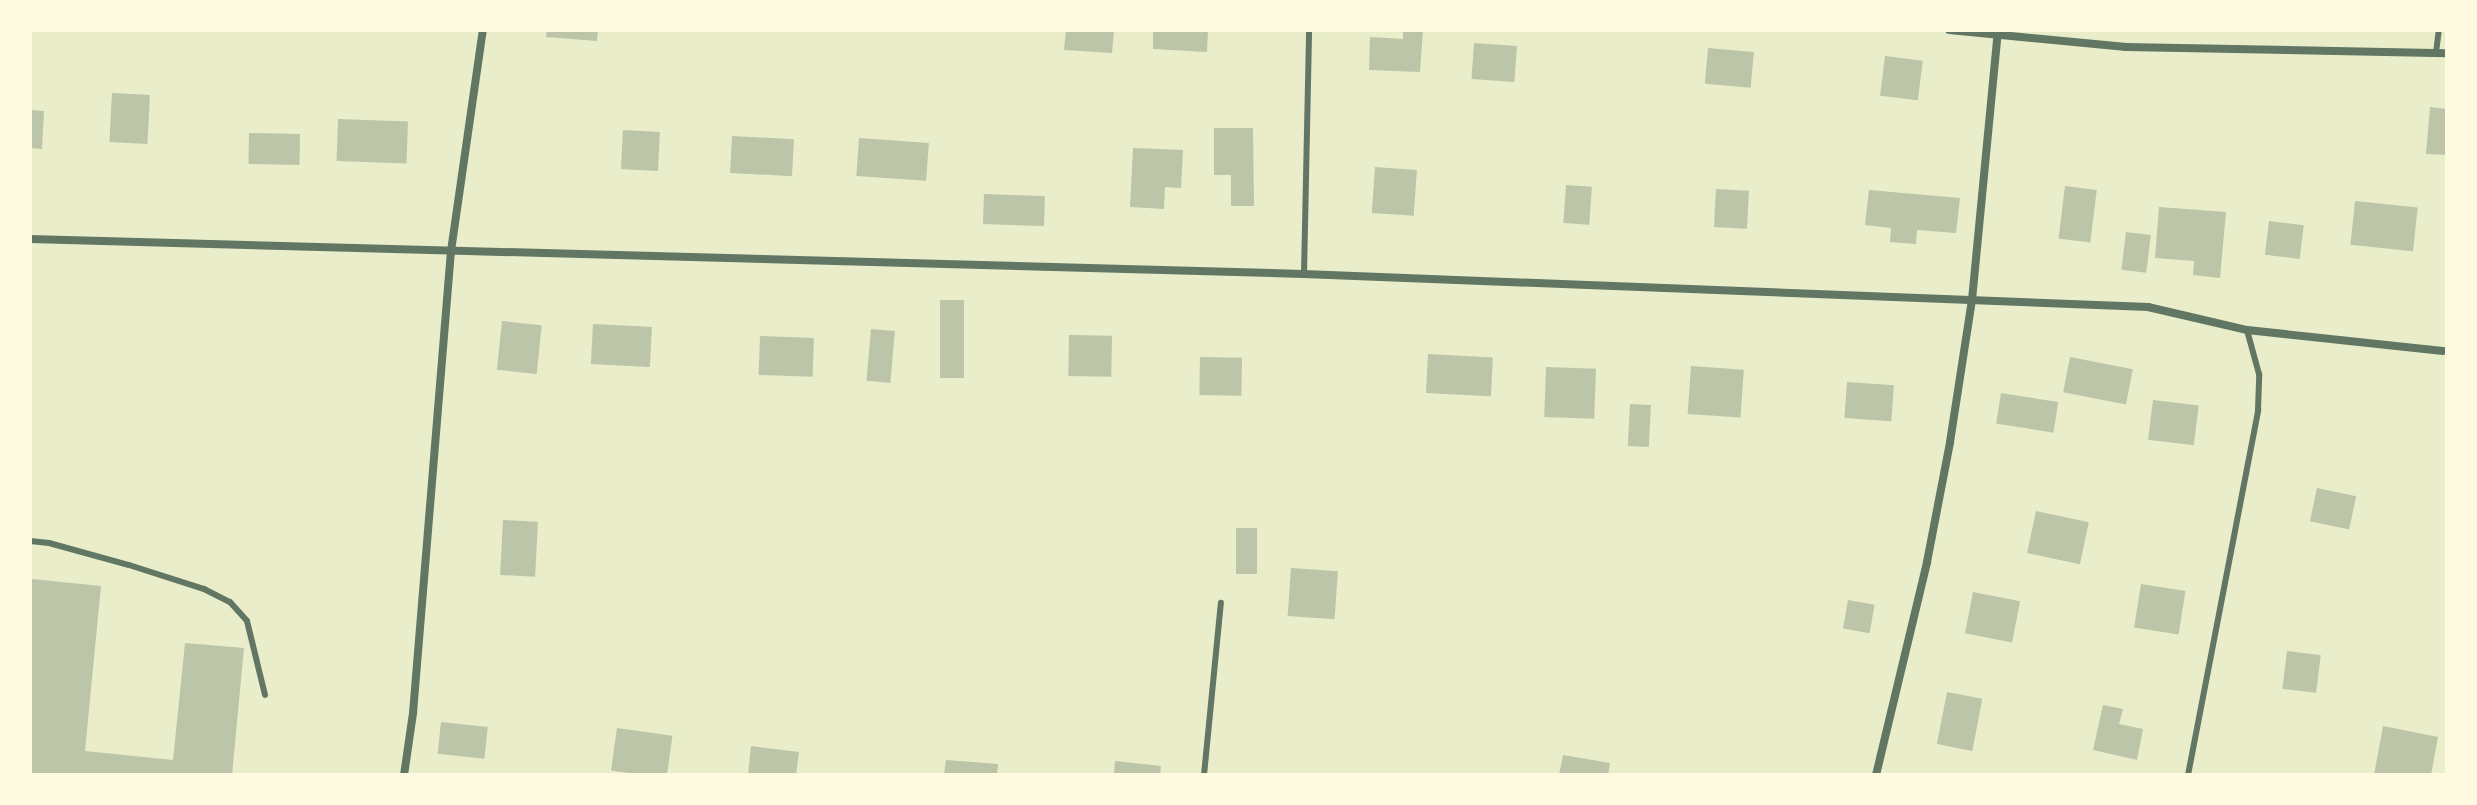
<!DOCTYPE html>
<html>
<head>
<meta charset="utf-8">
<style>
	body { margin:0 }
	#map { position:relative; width:2477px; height:805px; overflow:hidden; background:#e9edc9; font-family:"Source Sans 3",sans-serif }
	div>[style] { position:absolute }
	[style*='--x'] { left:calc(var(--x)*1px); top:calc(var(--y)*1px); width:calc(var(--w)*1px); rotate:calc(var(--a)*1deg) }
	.building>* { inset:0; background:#bcc5a7; transform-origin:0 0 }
	.service>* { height:6px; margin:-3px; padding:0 3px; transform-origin:3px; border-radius:3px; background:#617663 }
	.minor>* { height:8px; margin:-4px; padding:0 4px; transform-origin:4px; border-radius:4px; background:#617663 }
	span { translate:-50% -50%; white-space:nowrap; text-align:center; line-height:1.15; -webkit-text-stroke:8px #fefae0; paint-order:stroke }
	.frame { position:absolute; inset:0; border:32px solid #fefae0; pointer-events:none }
</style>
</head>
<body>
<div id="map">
	<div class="building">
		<i style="clip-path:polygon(547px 30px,598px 30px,597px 41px,546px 37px)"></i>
		<i style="clip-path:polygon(1066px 30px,1114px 30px,1112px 53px,1064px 50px)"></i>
		<i style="clip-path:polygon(1153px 30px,1208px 30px,1207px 52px,1153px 49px)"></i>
		<i style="clip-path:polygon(1403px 30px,1423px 30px,1420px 72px,1369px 70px,1370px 37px,1403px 39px)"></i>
		<i style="left:1474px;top:43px;width:43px;height:36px;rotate:4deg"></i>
		<i style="left:1708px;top:48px;width:46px;height:36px;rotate:5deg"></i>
		<i style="left:1885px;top:56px;width:38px;height:40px;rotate:7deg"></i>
		<i style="left:112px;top:93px;width:38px;height:49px;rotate:3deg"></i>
		<i style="clip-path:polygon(2430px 107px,2447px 109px,2447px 155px,2426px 154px)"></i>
		<i style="clip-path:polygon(30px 110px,44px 111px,42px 149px,30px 148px)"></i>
		<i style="left:338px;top:119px;width:70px;height:42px;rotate:2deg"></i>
		<i style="clip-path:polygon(1214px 128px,1253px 128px,1254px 206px,1231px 206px,1231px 175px,1214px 175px)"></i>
		<i style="left:623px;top:130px;width:37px;height:39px;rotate:3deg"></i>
		<i style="left:249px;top:133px;width:51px;height:31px;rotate:1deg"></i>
		<i style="left:732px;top:136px;width:62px;height:37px;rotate:3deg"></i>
		<i style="left:859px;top:138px;width:70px;height:38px;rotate:4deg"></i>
		<i style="clip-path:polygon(1133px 148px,1183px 150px,1181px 188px,1165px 187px,1164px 209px,1130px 207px)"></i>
		<i style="left:1375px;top:167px;width:42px;height:46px;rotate:4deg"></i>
		<i style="left:1566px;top:185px;width:26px;height:38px;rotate:4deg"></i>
		<i style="left:2065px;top:186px;width:32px;height:53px;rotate:7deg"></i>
		<i style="left:1716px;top:189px;width:33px;height:38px;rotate:3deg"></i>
		<i style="clip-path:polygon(1869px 190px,1960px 198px,1956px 233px,1917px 230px,1916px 244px,1890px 242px,1891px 228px,1865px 225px)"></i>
		<i style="left:984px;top:194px;width:61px;height:30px;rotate:2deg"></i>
		<i style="left:2355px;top:201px;width:63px;height:44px;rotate:6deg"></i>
		<i style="clip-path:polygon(2159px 207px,2226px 212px,2220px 278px,2193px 275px,2194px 261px,2155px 258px)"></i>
		<i style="left:2269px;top:221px;width:35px;height:34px;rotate:7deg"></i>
		<i style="left:2126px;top:232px;width:25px;height:38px;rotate:7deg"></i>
		<i style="left:940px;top:300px;width:24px;height:78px"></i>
		<i style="left:502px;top:321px;width:40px;height:49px;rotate:6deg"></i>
		<i style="left:593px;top:324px;width:59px;height:40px;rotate:3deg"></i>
		<i style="left:871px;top:329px;width:24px;height:52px;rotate:5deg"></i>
		<i style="left:1069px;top:335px;width:43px;height:41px;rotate:1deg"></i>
		<i style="left:760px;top:336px;width:54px;height:39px;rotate:2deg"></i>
		<i style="left:1428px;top:354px;width:65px;height:39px;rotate:3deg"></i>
		<i style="left:1200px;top:357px;width:42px;height:38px;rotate:1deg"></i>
		<i style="left:2070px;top:357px;width:64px;height:36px;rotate:11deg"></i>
		<i style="left:1691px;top:366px;width:53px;height:48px;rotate:4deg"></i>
		<i style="left:1546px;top:367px;width:50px;height:50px;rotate:2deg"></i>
		<i style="left:1847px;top:382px;width:47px;height:36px;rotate:4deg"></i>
		<i style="left:2001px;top:393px;width:58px;height:31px;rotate:9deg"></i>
		<i style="left:2153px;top:400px;width:46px;height:40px;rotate:7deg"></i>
		<i style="left:1630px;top:404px;width:21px;height:42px;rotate:3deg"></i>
		<i style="left:2317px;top:488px;width:40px;height:34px;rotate:12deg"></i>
		<i style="left:2036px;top:511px;width:54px;height:43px;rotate:12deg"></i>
		<i style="left:503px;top:520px;width:35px;height:55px;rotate:3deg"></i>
		<i style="left:1236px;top:528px;width:21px;height:46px"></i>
		<i style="left:1291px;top:568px;width:47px;height:48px;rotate:4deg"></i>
		<i style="clip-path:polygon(32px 579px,101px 586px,85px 751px,173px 760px,185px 643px,244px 648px,232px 775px,30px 775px)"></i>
		<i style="left:2141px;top:584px;width:45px;height:44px;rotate:9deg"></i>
		<i style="left:1973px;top:592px;width:48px;height:42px;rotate:11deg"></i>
		<i style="left:1848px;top:600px;width:27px;height:29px;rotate:10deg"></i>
		<i style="left:2287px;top:651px;width:34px;height:38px;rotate:7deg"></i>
		<i style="left:1947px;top:692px;width:36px;height:53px;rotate:11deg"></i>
		<i style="clip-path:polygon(2103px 705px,2123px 709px,2119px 724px,2143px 729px,2137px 760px,2093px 750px)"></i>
		<i style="left:441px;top:722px;width:47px;height:32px;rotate:6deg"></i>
		<i style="clip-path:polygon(2383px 726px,2438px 737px,2431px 775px,2374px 775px)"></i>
		<i style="left:617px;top:728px;width:56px;height:43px;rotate:8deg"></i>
		<i style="clip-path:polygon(751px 746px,799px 752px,796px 775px,748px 775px)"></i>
		<i style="clip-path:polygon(1563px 755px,1610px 763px,1608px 775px,1559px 775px)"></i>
		<i style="clip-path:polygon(946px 760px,998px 764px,997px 775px,944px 775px)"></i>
		<i style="clip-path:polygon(1115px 761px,1161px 766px,1160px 775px,1114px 775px)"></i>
	</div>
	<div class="service">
		<i style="--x:2436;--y:53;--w:23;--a:-83"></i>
		<i style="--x:1304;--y:274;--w:244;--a:-88.8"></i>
		<i style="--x:30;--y:541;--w:19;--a:6"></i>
		<i style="--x:49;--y:543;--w:83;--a:15.4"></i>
		<i style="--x:129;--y:565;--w:79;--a:17.7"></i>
		<i style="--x:204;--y:589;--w:29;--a:27"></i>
		<i style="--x:230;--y:602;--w:25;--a:48"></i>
		<i style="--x:247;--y:621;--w:76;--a:76.3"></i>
		<i style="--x:1204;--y:775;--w:173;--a:-84.4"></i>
		<i style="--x:2188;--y:775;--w:372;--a:-79.1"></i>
		<i style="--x:2258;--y:410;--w:36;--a:-88"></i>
		<i style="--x:2259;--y:374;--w:46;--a:-105.3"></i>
	</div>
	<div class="minor">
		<i style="--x:1949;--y:30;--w:178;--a:5.5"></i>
		<i style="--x:2126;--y:47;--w:321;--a:1.1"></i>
		<i style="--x:30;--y:239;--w:1274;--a:1.57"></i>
		<i style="--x:1304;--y:274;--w:845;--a:2.24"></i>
		<i style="--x:2148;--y:307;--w:102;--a:13.1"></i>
		<i style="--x:2247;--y:330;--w:197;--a:6.1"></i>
		<i style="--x:404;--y:775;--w:63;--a:-81.7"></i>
		<i style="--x:413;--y:713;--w:464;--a:-85.3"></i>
		<i style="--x:451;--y:251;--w:223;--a:-81.8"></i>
		<i style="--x:1876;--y:775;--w:219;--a:-76.5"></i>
		<i style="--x:1927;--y:562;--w:122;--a:-79.1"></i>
		<i style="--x:1950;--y:442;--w:144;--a:-81.2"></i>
		<i style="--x:1972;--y:300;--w:271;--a:-84.5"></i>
	</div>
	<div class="frame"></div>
</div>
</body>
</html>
